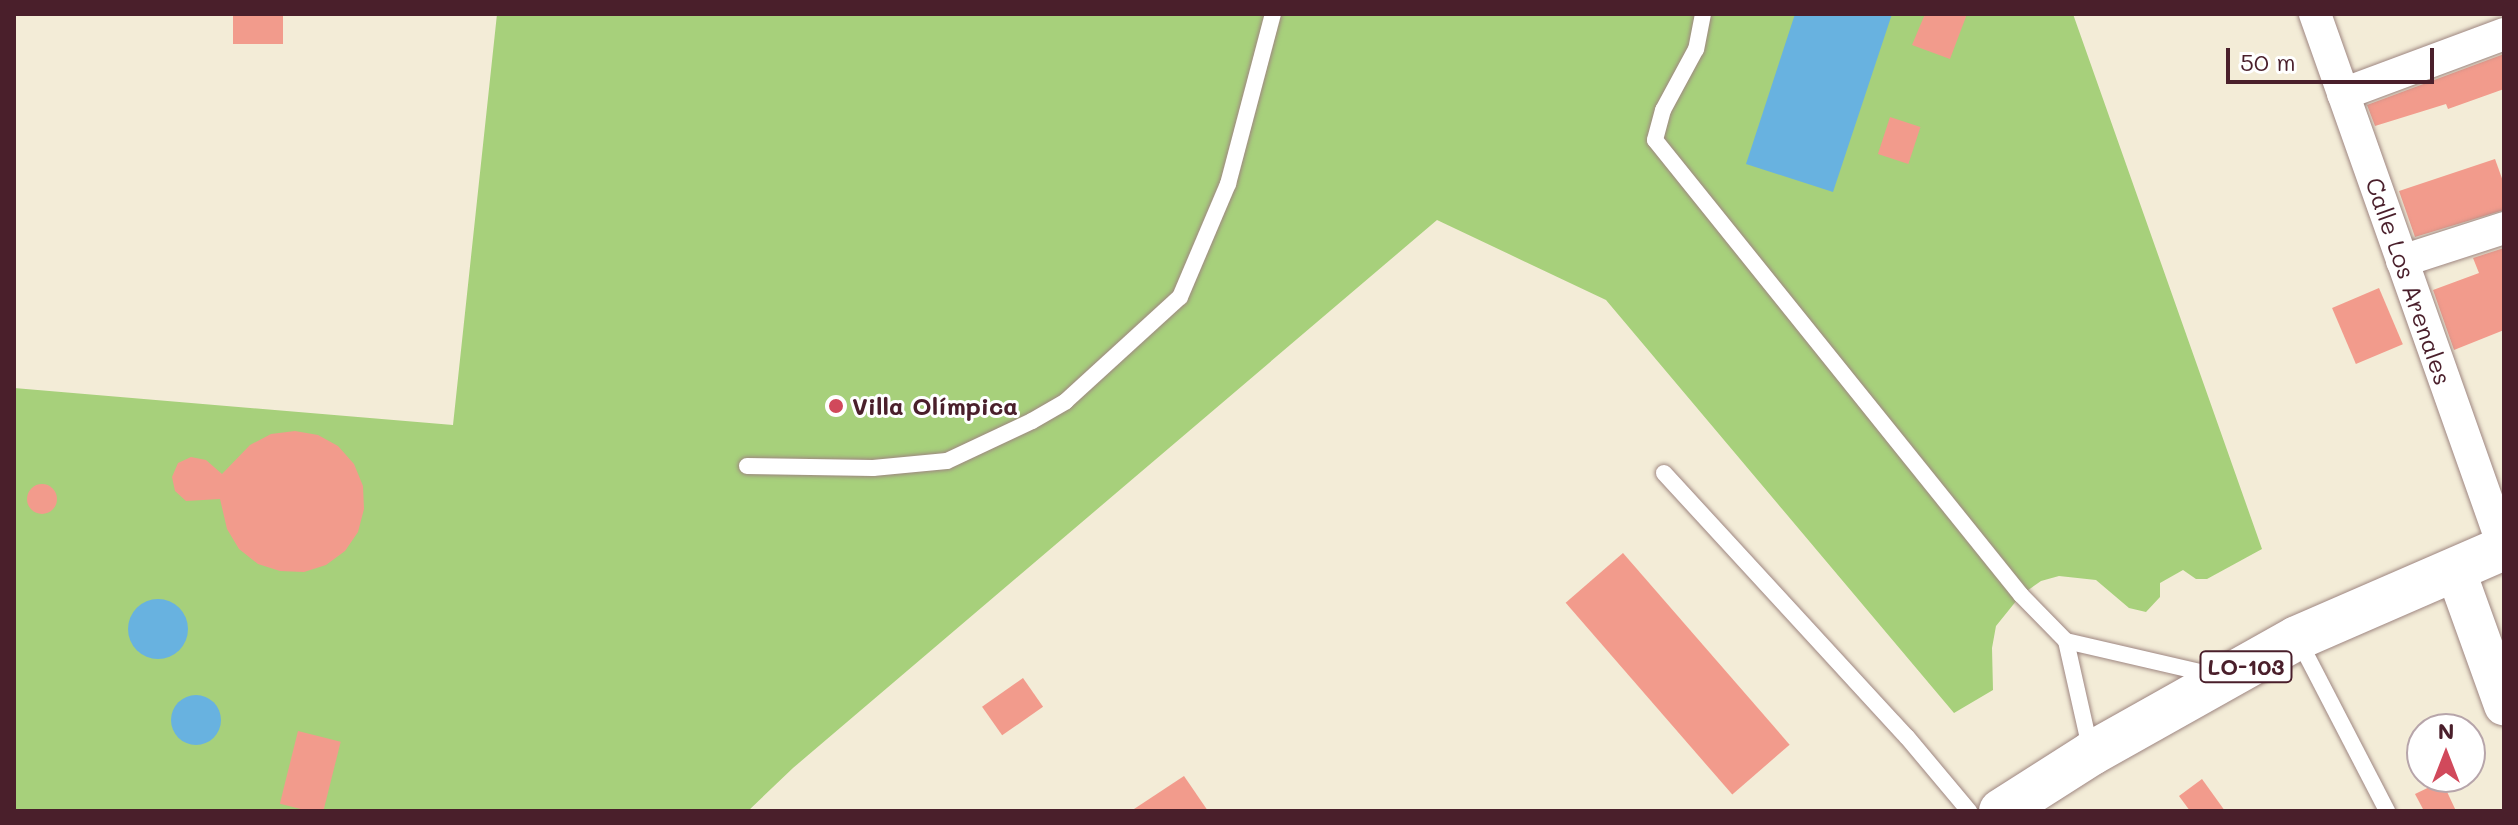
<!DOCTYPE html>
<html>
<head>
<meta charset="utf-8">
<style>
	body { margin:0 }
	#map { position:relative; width:2518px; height:825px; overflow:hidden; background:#f3ecd7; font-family:Mali,sans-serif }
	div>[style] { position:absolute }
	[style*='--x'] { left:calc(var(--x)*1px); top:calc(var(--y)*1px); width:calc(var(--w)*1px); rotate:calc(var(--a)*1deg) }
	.green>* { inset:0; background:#a7d07b }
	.water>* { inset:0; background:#68b2e0 }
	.round { border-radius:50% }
	.building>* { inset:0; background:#f29b8c; transform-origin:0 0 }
	.roads { filter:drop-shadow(0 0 2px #9e8681) drop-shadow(0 0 2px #9e8681) }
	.service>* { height:16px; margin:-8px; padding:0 8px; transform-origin:8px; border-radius:8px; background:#fff }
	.minor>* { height:32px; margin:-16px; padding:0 16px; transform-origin:16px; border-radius:16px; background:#fff }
	.tertiary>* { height:40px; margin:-20px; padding:0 20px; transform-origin:20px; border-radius:20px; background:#fff }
	.primary>* { height:44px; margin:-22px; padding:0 22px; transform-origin:22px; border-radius:22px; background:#fff }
	.dots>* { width:22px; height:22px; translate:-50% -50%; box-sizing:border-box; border:4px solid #fff; border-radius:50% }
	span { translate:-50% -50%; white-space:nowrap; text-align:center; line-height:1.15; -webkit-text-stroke:6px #fff; paint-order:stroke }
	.shield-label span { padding:2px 6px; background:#fff; border:2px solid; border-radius:6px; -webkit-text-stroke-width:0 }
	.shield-label { font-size:22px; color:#4a1f2b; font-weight:700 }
	.street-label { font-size:24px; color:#4a1f2b }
	.poi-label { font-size:24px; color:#4a1f2b; font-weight:700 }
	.left { translate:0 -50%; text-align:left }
	.frame { position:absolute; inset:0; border:16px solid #4a1f2b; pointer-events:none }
	.north { position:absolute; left:2406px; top:713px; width:80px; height:80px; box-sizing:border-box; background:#fff; border:2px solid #b7a5aa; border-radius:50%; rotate:0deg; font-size:22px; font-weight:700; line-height:32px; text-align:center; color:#4a1f2b }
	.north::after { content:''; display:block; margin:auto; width:28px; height:36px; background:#d1495b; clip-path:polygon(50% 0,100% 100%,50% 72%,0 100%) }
	.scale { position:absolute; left:2226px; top:48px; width:208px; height:36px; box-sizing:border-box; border:4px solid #4a1f2b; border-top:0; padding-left:10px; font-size:24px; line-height:28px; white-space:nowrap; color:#4a1f2b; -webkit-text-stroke:6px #fff; paint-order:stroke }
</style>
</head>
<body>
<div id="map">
	<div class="green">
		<i style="clip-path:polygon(497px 14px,2073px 14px,2262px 549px,2207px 579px,2196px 579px,2183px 570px,2160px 583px,2160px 597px,2146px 612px,2129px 608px,2096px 580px,2059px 576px,2041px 581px,2021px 595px,1996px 626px,1992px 648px,1993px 690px,1954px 713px,1606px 300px,1437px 220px,793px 768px,748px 811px,14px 811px,14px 388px,453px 425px)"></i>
	</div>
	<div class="water">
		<i style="clip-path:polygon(1795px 14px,1892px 14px,1833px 192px,1746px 164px)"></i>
		<i class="round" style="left:128px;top:599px;width:60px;height:60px"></i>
		<i class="round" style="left:171px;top:695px;width:50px;height:50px"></i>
	</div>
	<div class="building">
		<i style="left:233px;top:14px;width:50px;height:30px"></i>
		<i style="clip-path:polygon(1925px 14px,1967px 14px,1950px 59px,1912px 45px)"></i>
		<i style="clip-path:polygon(2504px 54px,2504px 89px,2448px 109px,2446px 104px,2375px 126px,2367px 105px)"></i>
		<i style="left:1890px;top:117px;width:32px;height:39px;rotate:18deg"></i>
		<i style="clip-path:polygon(2495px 159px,2504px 184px,2504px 210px,2415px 237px,2399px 191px)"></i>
		<i style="clip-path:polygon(2504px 248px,2504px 330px,2454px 350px,2433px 290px,2479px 273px,2473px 258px)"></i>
		<i style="left:2379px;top:288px;width:61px;height:51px;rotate:67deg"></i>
		<i style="clip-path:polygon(295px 431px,318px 435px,338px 446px,354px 464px,363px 486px,364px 509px,358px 532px,345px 551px,326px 565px,304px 572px,280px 571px,258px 564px,239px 549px,227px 529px,220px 499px,186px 501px,175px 491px,172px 477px,178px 463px,191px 457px,206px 460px,222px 474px,250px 445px,271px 434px)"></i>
		<i class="round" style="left:27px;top:484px;width:30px;height:30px"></i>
		<i style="left:1623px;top:553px;width:254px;height:76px;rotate:49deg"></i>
		<i style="left:1023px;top:678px;width:35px;height:50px;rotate:55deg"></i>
		<i style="left:298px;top:731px;width:44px;height:75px;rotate:14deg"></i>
		<i style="clip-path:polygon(1184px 776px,1208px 811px,1131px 811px)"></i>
		<i style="clip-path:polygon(2202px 779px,2225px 811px,2190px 811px,2179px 796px)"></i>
		<i style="clip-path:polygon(2442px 781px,2456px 811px,2424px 811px,2415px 794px)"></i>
	</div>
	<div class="roads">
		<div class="service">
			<i style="--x:1703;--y:14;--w:36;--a:101"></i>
			<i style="--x:1696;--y:49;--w:69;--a:118.4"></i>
			<i style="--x:1663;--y:110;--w:31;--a:105"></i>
			<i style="--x:1655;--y:140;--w:584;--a:51.19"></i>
			<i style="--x:2021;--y:595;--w:64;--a:45.6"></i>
			<i style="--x:2066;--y:641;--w:114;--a:77.3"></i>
			<i style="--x:747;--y:466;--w:126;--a:0.9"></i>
			<i style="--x:873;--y:468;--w:74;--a:-5.4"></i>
			<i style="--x:947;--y:461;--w:94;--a:-25.2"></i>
			<i style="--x:1032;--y:421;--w:39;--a:-30"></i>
			<i style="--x:1066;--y:401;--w:154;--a:-42.4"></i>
			<i style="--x:1180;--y:297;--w:123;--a:-67"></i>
			<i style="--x:1228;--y:184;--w:176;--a:-75.2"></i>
			<i style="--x:1664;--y:473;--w:359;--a:47.4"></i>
			<i style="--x:1907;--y:737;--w:97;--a:50"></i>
			<i style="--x:2298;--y:639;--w:194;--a:62.6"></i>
			<i style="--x:2066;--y:641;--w:151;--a:13"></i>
		</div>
		<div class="minor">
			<i style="--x:2315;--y:14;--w:566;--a:70.51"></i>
			<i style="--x:2343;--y:94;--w:172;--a:-20.4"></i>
			<i style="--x:2402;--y:261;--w:107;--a:-17.9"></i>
		</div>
		<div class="tertiary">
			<i style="--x:2455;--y:569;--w:145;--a:70.2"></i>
		</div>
		<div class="primary">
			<i style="--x:2001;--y:811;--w:108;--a:-32.5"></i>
			<i style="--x:2092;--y:753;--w:235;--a:-29.3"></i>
			<i style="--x:2297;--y:638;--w:226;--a:-23.5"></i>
		</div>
	</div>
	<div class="dots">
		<i style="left:836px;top:406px;background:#d1495b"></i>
	</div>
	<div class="shield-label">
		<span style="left:2246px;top:667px">LO-103</span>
	</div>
	<div class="street-label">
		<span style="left:2409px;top:281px;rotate:71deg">Calle Los Arenales</span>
	</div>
	<div class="poi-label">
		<span class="left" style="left:852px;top:406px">Villa Olímpica</span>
	</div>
	<div class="frame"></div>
	<div class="north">N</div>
	<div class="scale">50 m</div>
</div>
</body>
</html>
